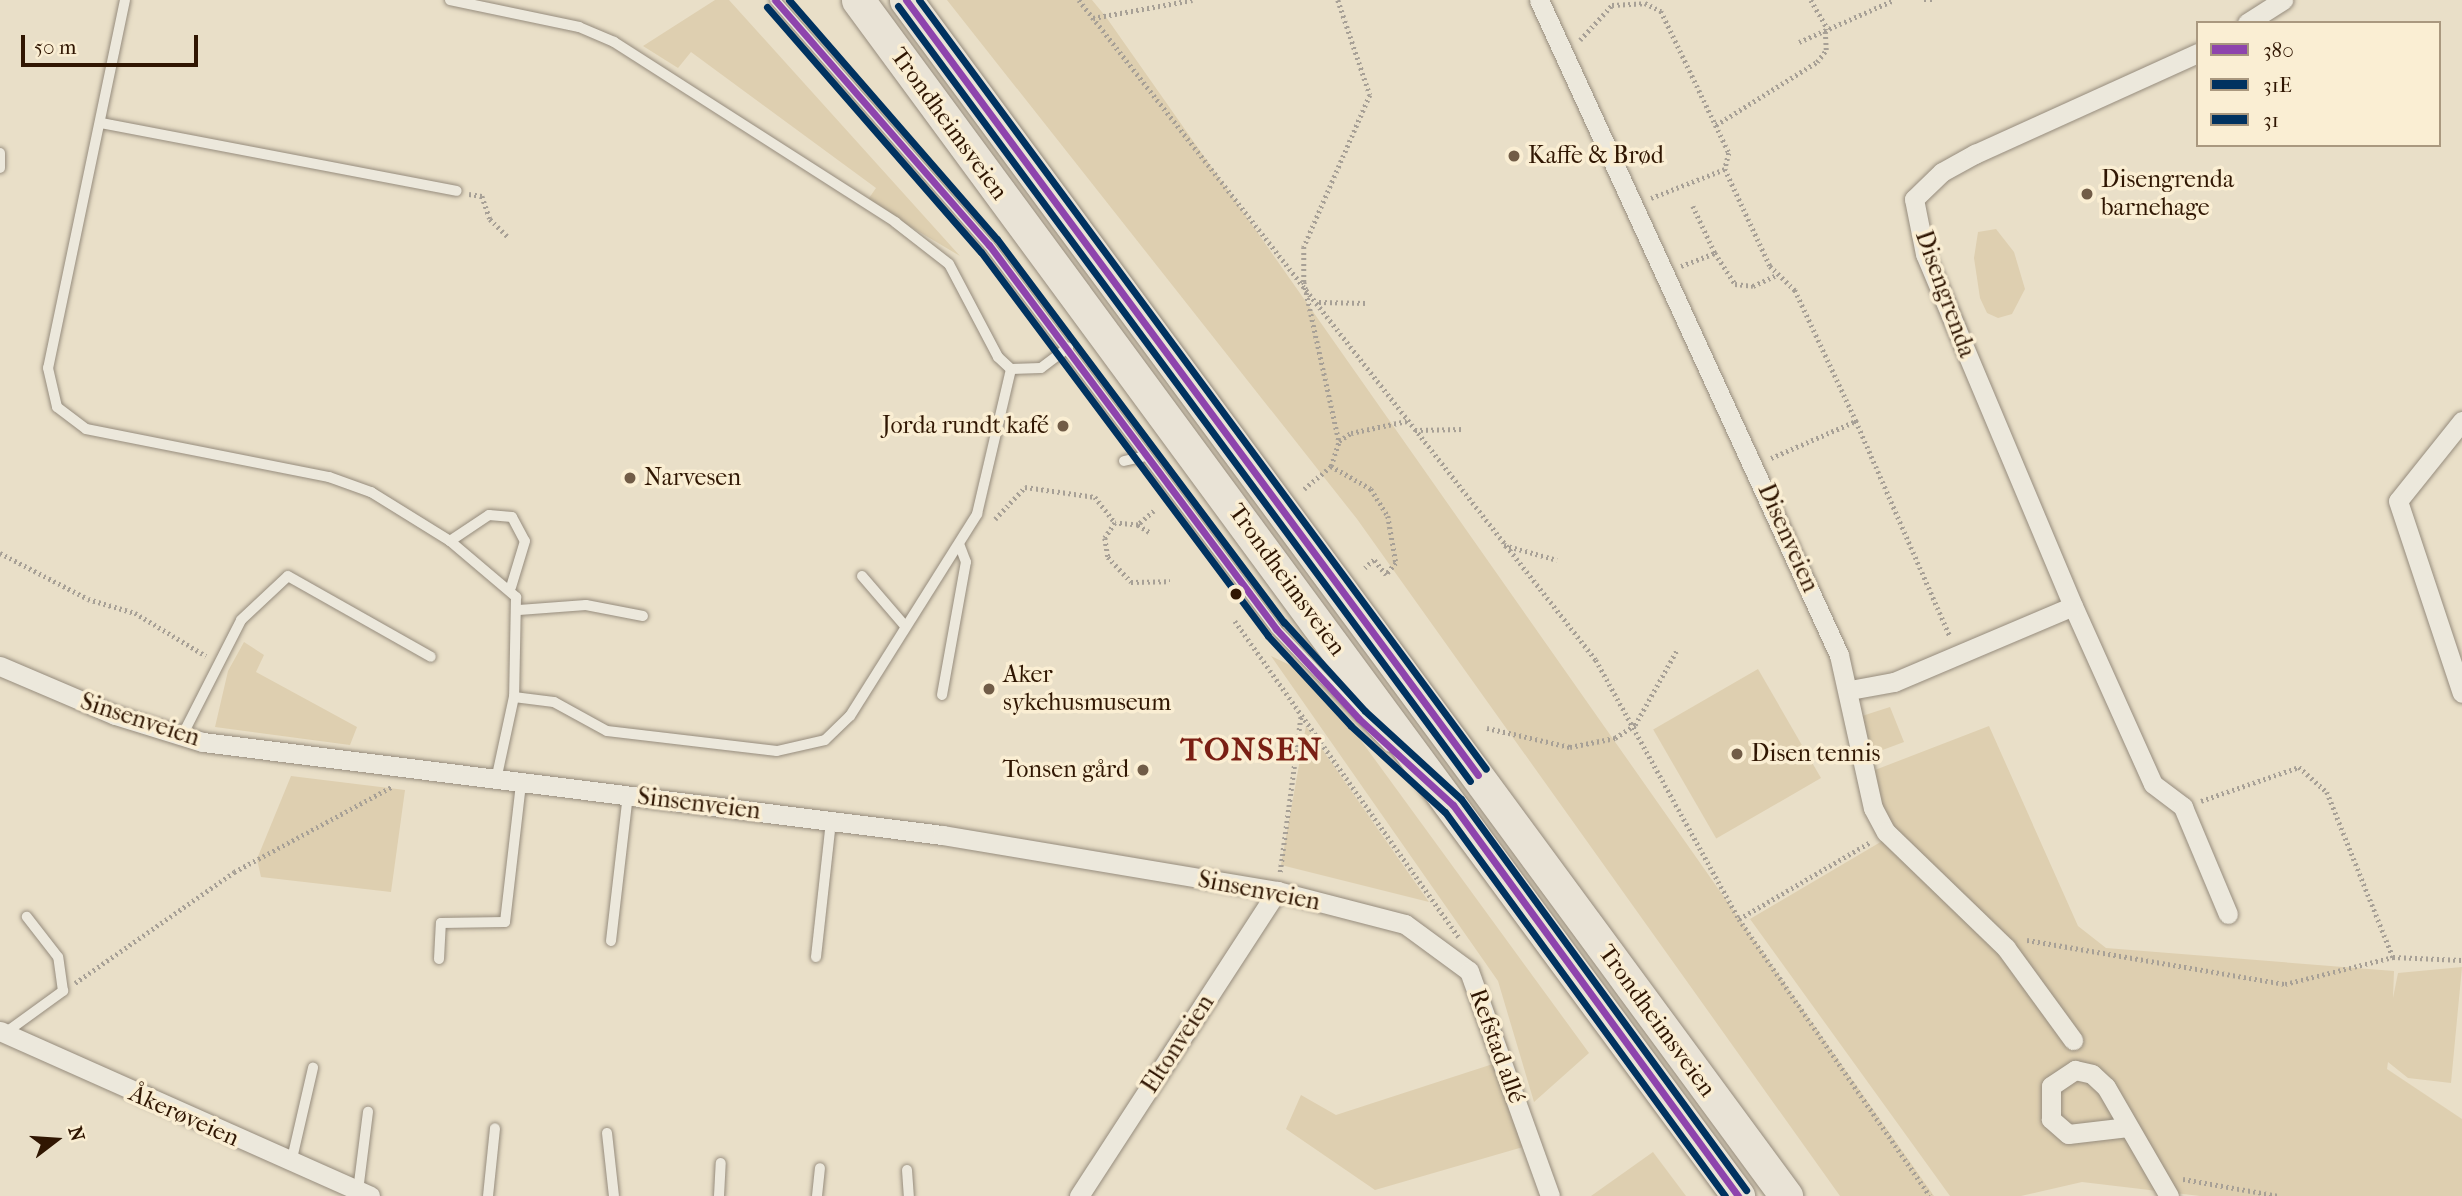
<!DOCTYPE html>
<html>
<head>
<meta charset="utf-8">
<style>
	body { margin:0 }
	#map { position:relative; width:2462px; height:1196px; overflow:hidden; background:#e9dfc8; font-family:"IM FELL French Canon",serif }
	div>[style] { position:absolute }
	[style*='--x'] { left:calc(var(--x)*1px); top:calc(var(--y)*1px); width:calc(var(--w)*1px); rotate:calc(var(--a)*1deg) }
	.green>* { inset:0; background:#decfb0; transform-origin:0 0 }
	.path>* { height:4.5px; margin-top:-2.25px; transform-origin:0; background:repeating-linear-gradient(90deg,#a7a096 0 2px,transparent 0 5.5px) }
	.roads { filter:drop-shadow(0 0 2px #968c7d) drop-shadow(0 0 2px #968c7d) }
	.service>* { height:10px; margin:-5px; padding:0 5px; transform-origin:5px; border-radius:5px; background:#ece8dc }
	.minor>* { height:19px; margin:-9.5px; padding:0 9.5px; transform-origin:9.5px; border-radius:9.5px; background:#ece8dc }
	.trunk>* { height:33px; margin:-16.5px; padding:0 16.5px; transform-origin:16.5px; border-radius:16.5px; background:#e9e3d6 }
	.bus-1>* { height:7px; margin:-3.5px; padding:0 3.5px; transform-origin:3.5px; border-radius:3.5px; background:#8e44ad }
	.bus-2>* { height:7px; margin:-3.5px; padding:0 3.5px; transform-origin:3.5px; border-radius:3.5px; background:#003260 }
	.bus-3>* { height:7px; margin:-3.5px; padding:0 3.5px; transform-origin:3.5px; border-radius:3.5px; background:#003260 }
	.dots>* { width:19px; height:19px; translate:-50% -50%; box-sizing:border-box; border:4px solid #faeed3; border-radius:50% }
	span { translate:-50% -50%; white-space:nowrap; text-align:center; line-height:1.15; -webkit-text-stroke:7px #faeed3; paint-order:stroke }
	.street-label { font-size:24px; color:#301602 }
	.poi-label { font-size:24px; color:#301602 }
	.left { translate:0 -50%; text-align:left }
	.right { translate:-100% -50%; text-align:right }
	.district-label { font-size:32px; color:#7a1f14; font-weight:700; letter-spacing:2px }
	.legend { position:absolute; left:2196px; top:21px; width:245px; height:126px; box-sizing:border-box; background:#faeed3; border:2px solid #a9987f; margin:0; padding:9px 12px; list-style:none; font-size:21px; color:#301602 }
	.legend li { display:flex; align-items:center; gap:14px; height:35px }
	.legend b { width:35px; border:2px solid #a9987f }
	.north { position:absolute; left:21px; top:1105px; width:70px; height:70px; -webkit-text-stroke:5px #faeed3; paint-order:stroke; rotate:73deg; font-size:19px; font-weight:700; line-height:28px; text-align:center; color:#301602 }
	.north::after { content:''; display:block; margin:auto; width:24px; height:32px; background:#301602; clip-path:polygon(50% 0,100% 100%,50% 72%,0 100%) }
	.scale { position:absolute; left:21px; top:35px; width:177px; height:32px; box-sizing:border-box; border:4px solid #301602; border-top:0; padding-left:9px; font-size:21px; line-height:24px; white-space:nowrap; color:#301602; -webkit-text-stroke:5px #faeed3; paint-order:stroke }
</style>
</head>
<body>
<div id="map">
	<div class="green">
		<i style="clip-path:polygon(715px 0,729px 0,960px 256px,867px 201px,876px 188px,691px 52px,678px 68px,643px 46px)"></i>
		<i style="clip-path:polygon(947px 0,1092px 0,1106px 17px,1934px 1196px,1840px 1196px,1357px 519px)"></i>
		<i style="clip-path:polygon(1996px 229px,2014px 252px,2025px 289px,2012px 314px,1998px 318px,1987px 313px,1980px 298px,1974px 258px,1978px 232px)"></i>
		<i style="clip-path:polygon(244px 642px,264px 655px,256px 672px,357px 727px,350px 745px,215px 727px,228px 671px)"></i>
		<i style="clip-path:polygon(1271px 656px,1294px 667px,1357px 735px,1589px 1053px,1534px 1102px,1498px 981px)"></i>
		<i style="left:1758px;top:669px;width:126px;height:121px;rotate:60deg"></i>
		<i style="clip-path:polygon(1890px 707px,1904px 742px,1869px 755px,1862px 716px)"></i>
		<i style="clip-path:polygon(1306px 726px,1398px 858px,1429px 902px,1281px 865px)"></i>
		<i style="clip-path:polygon(1989px 726px,2078px 926px,2106px 948px,2394px 971px,2393px 998px,2398px 973px,2462px 967px,2451px 1083px,2408px 1078px,2388px 1062px,2387px 1069px,2462px 1119px,2462px 1196px,2200px 1196px,2082px 1182px,2021px 1196px,1950px 1196px,1750px 919px,1884px 840px,1862px 775px)"></i>
		<i style="clip-path:polygon(291px 776px,405px 790px,391px 892px,261px 877px,257px 859px)"></i>
		<i style="clip-path:polygon(1496px 1063px,1523px 1147px,1375px 1190px,1286px 1129px,1301px 1095px,1336px 1115px)"></i>
		<i style="clip-path:polygon(1653px 1152px,1686px 1196px,1591px 1196px)"></i>
	</div>
	<div class="path">
		<i style="--x:1079;--y:0;--w:838;--a:51.93"></i>
		<i style="--x:1596;--y:660;--w:296;--a:61.1"></i>
		<i style="--x:1739;--y:919;--w:336;--a:55.4"></i>
		<i style="--x:1338;--y:0;--w:100;--a:71.4"></i>
		<i style="--x:1370;--y:95;--w:166;--a:113.5"></i>
		<i style="--x:1304;--y:247;--w:35;--a:90"></i>
		<i style="--x:1304;--y:282;--w:163;--a:77.6"></i>
		<i style="--x:1811;--y:0;--w:34;--a:60"></i>
		<i style="--x:1924;--y:0;--w:9;--a:0"></i>
		<i style="--x:1093;--y:18;--w:101;--a:-10.3"></i>
		<i style="--x:1580;--y:40;--w:47;--a:-47.6"></i>
		<i style="--x:1612;--y:5;--w:33;--a:-3"></i>
		<i style="--x:1645;--y:3;--w:18;--a:27"></i>
		<i style="--x:1661;--y:11;--w:157;--a:64.4"></i>
		<i style="--x:1729;--y:153;--w:16;--a:104"></i>
		<i style="--x:1725;--y:169;--w:107;--a:65.1"></i>
		<i style="--x:1770;--y:266;--w:35;--a:44"></i>
		<i style="--x:1795;--y:290;--w:145;--a:65"></i>
		<i style="--x:1799;--y:42;--w:104;--a:-23.9"></i>
		<i style="--x:1716;--y:125;--w:119;--a:-32"></i>
		<i style="--x:1817;--y:62;--w:15;--a:-53"></i>
		<i style="--x:1826;--y:50;--w:20;--a:-93"></i>
		<i style="--x:469;--y:194;--w:13;--a:9"></i>
		<i style="--x:482;--y:196;--w:24;--a:71"></i>
		<i style="--x:490;--y:219;--w:25;--a:45"></i>
		<i style="--x:1651;--y:198;--w:79;--a:-21.4"></i>
		<i style="--x:1693;--y:206;--w:52;--a:64.9"></i>
		<i style="--x:1681;--y:266;--w:36;--a:-21"></i>
		<i style="--x:1715;--y:253;--w:37;--a:57"></i>
		<i style="--x:1735;--y:284;--w:18;--a:6"></i>
		<i style="--x:1753;--y:286;--w:26;--a:-25"></i>
		<i style="--x:1319;--y:302;--w:48;--a:1.2"></i>
		<i style="--x:1415;--y:430;--w:48;--a:-1.2"></i>
		<i style="--x:1771;--y:458;--w:93;--a:-23.5"></i>
		<i style="--x:1856;--y:421;--w:235;--a:66.4"></i>
		<i style="--x:1331;--y:466;--w:46;--a:29.9"></i>
		<i style="--x:1371;--y:489;--w:32;--a:58"></i>
		<i style="--x:1388;--y:516;--w:48;--a:80.3"></i>
		<i style="--x:1396;--y:563;--w:16;--a:130"></i>
		<i style="--x:1386;--y:575;--w:19;--a:-129"></i>
		<i style="--x:1374;--y:560;--w:12;--a:138"></i>
		<i style="--x:1304;--y:489;--w:35;--a:-40"></i>
		<i style="--x:1331;--y:466;--w:26;--a:-72"></i>
		<i style="--x:1339;--y:441;--w:14;--a:-34"></i>
		<i style="--x:1351;--y:433;--w:57;--a:-12.1"></i>
		<i style="--x:1154;--y:511;--w:21;--a:139"></i>
		<i style="--x:1138;--y:525;--w:23;--a:-175"></i>
		<i style="--x:1115;--y:523;--w:18;--a:124"></i>
		<i style="--x:1105;--y:538;--w:19;--a:81"></i>
		<i style="--x:1108;--y:557;--w:34;--a:47"></i>
		<i style="--x:1131;--y:582;--w:39;--a:-1"></i>
		<i style="--x:995;--y:519;--w:44;--a:-46.8"></i>
		<i style="--x:1025;--y:487;--w:71;--a:8.1"></i>
		<i style="--x:1095;--y:497;--w:33;--a:52"></i>
		<i style="--x:1138;--y:525;--w:15;--a:32"></i>
		<i style="--x:1504;--y:545;--w:55;--a:15.8"></i>
		<i style="--x:0;--y:553;--w:99;--a:27.6"></i>
		<i style="--x:88;--y:599;--w:49;--a:16.6"></i>
		<i style="--x:135;--y:613;--w:83;--a:31.2"></i>
		<i style="--x:1235;--y:621;--w:387;--a:54.7"></i>
		<i style="--x:1487;--y:728;--w:85;--a:12.9"></i>
		<i style="--x:1570;--y:747;--w:46;--a:-11.3"></i>
		<i style="--x:1615;--y:738;--w:24;--a:-33"></i>
		<i style="--x:1635;--y:725;--w:86;--a:-60.8"></i>
		<i style="--x:2201;--y:801;--w:104;--a:-19.1"></i>
		<i style="--x:2299;--y:767;--w:38;--a:42"></i>
		<i style="--x:2327;--y:792;--w:178;--a:68.2"></i>
		<i style="--x:1280;--y:872;--w:159;--a:-82.4"></i>
		<i style="--x:1739;--y:919;--w:152;--a:-30.4"></i>
		<i style="--x:2027;--y:940;--w:262;--a:9.7"></i>
		<i style="--x:2285;--y:984;--w:111;--a:-14"></i>
		<i style="--x:2393;--y:957;--w:69;--a:2.5"></i>
		<i style="--x:75;--y:983;--w:194;--a:-34.9"></i>
		<i style="--x:234;--y:872;--w:179;--a:-28.4"></i>
		<i style="--x:2183;--y:1179;--w:97;--a:10"></i>
	</div>
	<div class="roads">
		<div class="service">
			<i style="--x:125;--y:0;--w:376;--a:101.8"></i>
			<i style="--x:48;--y:368;--w:40;--a:77"></i>
			<i style="--x:57;--y:407;--w:36;--a:37"></i>
			<i style="--x:86;--y:429;--w:248;--a:11.2"></i>
			<i style="--x:329;--y:477;--w:45;--a:19.7"></i>
			<i style="--x:371;--y:492;--w:93;--a:31.8"></i>
			<i style="--x:450;--y:541;--w:87;--a:40.3"></i>
			<i style="--x:516;--y:597;--w:100;--a:91.1"></i>
			<i style="--x:450;--y:0;--w:132;--a:11.8"></i>
			<i style="--x:579;--y:27;--w:38;--a:23"></i>
			<i style="--x:614;--y:42;--w:334;--a:32.6"></i>
			<i style="--x:895;--y:222;--w:68;--a:37.9"></i>
			<i style="--x:949;--y:264;--w:105;--a:62.2"></i>
			<i style="--x:998;--y:357;--w:18;--a:43"></i>
			<i style="--x:775;--y:0;--w:325;--a:48.9"></i>
			<i style="--x:989;--y:245;--w:479;--a:53.2"></i>
			<i style="--x:1276;--y:629;--w:163;--a:46.2"></i>
			<i style="--x:101;--y:123;--w:362;--a:10.8"></i>
			<i style="--x:0;--y:153;--w:15;--a:90"></i>
			<i style="--x:1011;--y:369;--w:30;--a:-2"></i>
			<i style="--x:1041;--y:368;--w:34;--a:-37"></i>
			<i style="--x:1124;--y:461;--w:23;--a:-13"></i>
			<i style="--x:450;--y:541;--w:47;--a:-33.7"></i>
			<i style="--x:489;--y:515;--w:23;--a:5"></i>
			<i style="--x:512;--y:517;--w:27;--a:62"></i>
			<i style="--x:525;--y:541;--w:48;--a:106.9"></i>
			<i style="--x:862;--y:576;--w:66;--a:49.3"></i>
			<i style="--x:519;--y:610;--w:67;--a:-4.3"></i>
			<i style="--x:586;--y:605;--w:58;--a:10.9"></i>
			<i style="--x:942;--y:695;--w:135;--a:-79.8"></i>
			<i style="--x:966;--y:562;--w:19;--a:-111"></i>
			<i style="--x:182;--y:736;--w:130;--a:-63"></i>
			<i style="--x:241;--y:620;--w:64;--a:-43.1"></i>
			<i style="--x:288;--y:576;--w:164;--a:29.5"></i>
			<i style="--x:496;--y:780;--w:85;--a:-77.8"></i>
			<i style="--x:514;--y:697;--w:40;--a:7.1"></i>
			<i style="--x:554;--y:702;--w:60;--a:28.7"></i>
			<i style="--x:607;--y:731;--w:171;--a:6.7"></i>
			<i style="--x:777;--y:751;--w:49;--a:-12.9"></i>
			<i style="--x:825;--y:740;--w:35;--a:-44"></i>
			<i style="--x:850;--y:716;--w:239;--a:-57.8"></i>
			<i style="--x:977;--y:514;--w:149;--a:-76.8"></i>
			<i style="--x:611;--y:941;--w:147;--a:-83.4"></i>
			<i style="--x:816;--y:957;--w:137;--a:-83.7"></i>
			<i style="--x:439;--y:959;--w:36;--a:-87"></i>
			<i style="--x:441;--y:923;--w:64;--a:-0.9"></i>
			<i style="--x:505;--y:922;--w:140;--a:-83.4"></i>
			<i style="--x:5;--y:1033;--w:72;--a:-35.9"></i>
			<i style="--x:63;--y:991;--w:34;--a:-98"></i>
			<i style="--x:58;--y:957;--w:51;--a:-127.8"></i>
			<i style="--x:607;--y:1133;--w:63;--a:83.7"></i>
			<i style="--x:291;--y:1163;--w:98;--a:-77"></i>
			<i style="--x:907;--y:1170;--w:26;--a:86"></i>
			<i style="--x:358;--y:1191;--w:80;--a:-82.8"></i>
			<i style="--x:488;--y:1196;--w:68;--a:-84.1"></i>
			<i style="--x:719;--y:1196;--w:33;--a:-87"></i>
			<i style="--x:817;--y:1196;--w:28;--a:-84"></i>
		</div>
		<div class="minor">
			<i style="--x:1539;--y:0;--w:720;--a:65.39"></i>
			<i style="--x:1839;--y:655;--w:157;--a:77.5"></i>
			<i style="--x:1873;--y:808;--w:27;--a:62"></i>
			<i style="--x:1886;--y:832;--w:167;--a:44"></i>
			<i style="--x:2006;--y:948;--w:114;--a:53.9"></i>
			<i style="--x:2247;--y:23;--w:43;--a:-32.6"></i>
			<i style="--x:2462;--y:421;--w:102;--a:128.7"></i>
			<i style="--x:2398;--y:501;--w:202;--a:71.6"></i>
			<i style="--x:2073;--y:606;--w:195;--a:65.8"></i>
			<i style="--x:2153;--y:784;--w:38;--a:37"></i>
			<i style="--x:2183;--y:807;--w:116;--a:67.2"></i>
			<i style="--x:0;--y:666;--w:125;--a:23.1"></i>
			<i style="--x:115;--y:715;--w:92;--a:17.1"></i>
			<i style="--x:203;--y:742;--w:745;--a:7.17"></i>
			<i style="--x:942;--y:835;--w:340;--a:9.5"></i>
			<i style="--x:1277;--y:891;--w:132;--a:14.5"></i>
			<i style="--x:1405;--y:924;--w:79;--a:36.3"></i>
			<i style="--x:1469;--y:971;--w:239;--a:70.2"></i>
			<i style="--x:1850;--y:690;--w:45;--a:-10.3"></i>
			<i style="--x:1894;--y:682;--w:194;--a:-23"></i>
			<i style="--x:2073;--y:606;--w:382;--a:-112.8"></i>
			<i style="--x:1925;--y:254;--w:56;--a:-101.3"></i>
			<i style="--x:1914;--y:199;--w:39;--a:-44"></i>
			<i style="--x:1942;--y:172;--w:38;--a:-29"></i>
			<i style="--x:1975;--y:154;--w:245;--a:-24.4"></i>
			<i style="--x:0;--y:1031;--w:405;--a:24"></i>
			<i style="--x:2128;--y:1127;--w:60;--a:173.3"></i>
			<i style="--x:2068;--y:1134;--w:23;--a:-139"></i>
			<i style="--x:2051;--y:1119;--w:33;--a:-90"></i>
			<i style="--x:2051;--y:1086;--w:29;--a:-34"></i>
			<i style="--x:2075;--y:1070;--w:17;--a:13"></i>
			<i style="--x:2092;--y:1074;--w:19;--a:43"></i>
			<i style="--x:2106;--y:1087;--w:126;--a:60"></i>
			<i style="--x:1079;--y:1196;--w:364;--a:-57"></i>
		</div>
		<div class="trunk">
			<i style="--x:858;--y:0;--w:1485;--a:53.65"></i>
			<i style="--x:906;--y:0;--w:1485;--a:53.65"></i>
		</div>
	</div>
	<div class="bus-1">
		<i style="--x:775;--y:0;--w:325;--a:48.9"></i>
		<i style="--x:989;--y:245;--w:479;--a:53.2"></i>
		<i style="--x:1276;--y:629;--w:121;--a:47.3"></i>
		<i style="--x:1358;--y:718;--w:129;--a:42.5"></i>
		<i style="--x:1453;--y:805;--w:484;--a:53.9"></i>
		<i style="--x:906;--y:0;--w:963;--a:53.57"></i>
	</div>
	<div class="bus-2">
		<i style="--x:898;--y:6;--w:963;--a:53.57"></i>
		<i style="--x:767;--y:7;--w:325;--a:48.9"></i>
		<i style="--x:981;--y:252;--w:479;--a:53.2"></i>
		<i style="--x:1268;--y:636;--w:122;--a:47.3"></i>
		<i style="--x:1351;--y:726;--w:127;--a:42.5"></i>
		<i style="--x:1445;--y:812;--w:475;--a:53.9"></i>
	</div>
	<div class="bus-3">
		<i style="--x:789;--y:0;--w:317;--a:49"></i>
		<i style="--x:997;--y:239;--w:479;--a:53.2"></i>
		<i style="--x:1284;--y:622;--w:120;--a:47.7"></i>
		<i style="--x:1365;--y:711;--w:130;--a:42.5"></i>
		<i style="--x:1461;--y:799;--w:484;--a:53.9"></i>
		<i style="--x:919;--y:0;--w:955;--a:53.6"></i>
	</div>
	<div class="dots">
		<i style="left:1514px;top:156px;background:#715c47"></i>
		<i style="left:2087px;top:194px;background:#715c47"></i>
		<i style="left:1063px;top:426px;background:#715c47"></i>
		<i style="left:630px;top:478px;background:#715c47"></i>
		<i style="left:1236px;top:594px;background:#301602"></i>
		<i style="left:989px;top:689px;background:#715c47"></i>
		<i style="left:1737px;top:754px;background:#715c47"></i>
		<i style="left:1143px;top:770px;background:#715c47"></i>
	</div>
	<div class="street-label">
		<span style="left:949px;top:124px;rotate:54deg">Trondheimsveien</span>
		<span style="left:1945px;top:294px;rotate:70deg">Disengrenda</span>
		<span style="left:1788px;top:538px;rotate:66deg">Disenveien</span>
		<span style="left:1287px;top:580px;rotate:54deg">Trondheimsveien</span>
		<span style="left:140px;top:720px;rotate:18deg">Sinsenveien</span>
		<span style="left:699px;top:804px;rotate:7deg">Sinsenveien</span>
		<span style="left:1259px;top:891px;rotate:11deg">Sinsenveien</span>
		<span style="left:1657px;top:1021px;rotate:54deg">Trondheimsveien</span>
		<span style="left:1178px;top:1044px;rotate:-57deg">Eltonveien</span>
		<span style="left:1497px;top:1046px;rotate:70deg">Refstad allé</span>
		<span style="left:184px;top:1116px;rotate:24deg">Åkerøveien</span>
	</div>
	<div class="poi-label">
		<span class="left" style="left:1528px;top:156px">Kaffe &amp; Brød</span>
		<span class="left" style="left:2101px;top:194px">Disengrenda<br>barnehage</span>
		<span class="right" style="left:1049px;top:426px">Jorda rundt kafé</span>
		<span class="left" style="left:644px;top:478px">Narvesen</span>
		<span class="left" style="left:1003px;top:689px">Aker<br>sykehusmuseum</span>
		<span class="left" style="left:1751px;top:754px">Disen tennis</span>
		<span class="right" style="left:1129px;top:770px">Tonsen gård</span>
	</div>
	<div class="district-label">
		<span style="left:1252px;top:750px">TONSEN</span>
	</div>
	<ul class="legend">
	<li><b style="height:9px;background:#8e44ad"></b>380</li>
	<li><b style="height:9px;background:#003260"></b>31E</li>
	<li><b style="height:9px;background:#003260"></b>31</li>
	</ul>
	<div class="north">N</div>
	<div class="scale">50 m</div>
</div>
</body>
</html>
